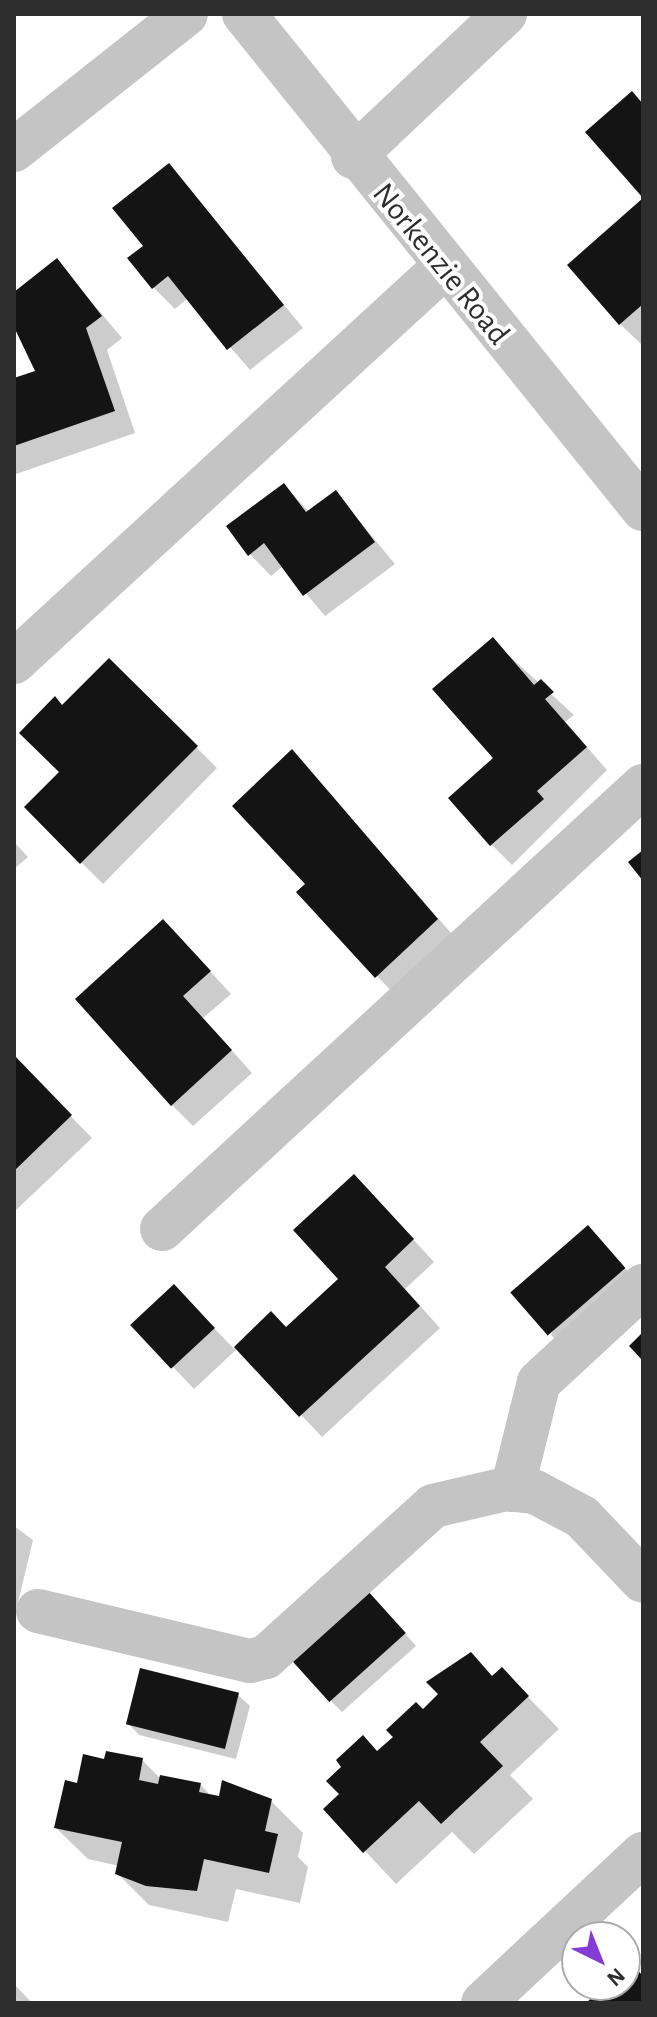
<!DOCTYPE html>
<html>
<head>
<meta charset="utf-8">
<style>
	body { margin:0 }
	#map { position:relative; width:657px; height:2017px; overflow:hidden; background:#fff; font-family:"Alegreya Sans",sans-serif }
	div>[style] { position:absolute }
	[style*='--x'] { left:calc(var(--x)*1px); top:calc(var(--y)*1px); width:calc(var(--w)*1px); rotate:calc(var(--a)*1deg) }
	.shadow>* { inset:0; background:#0003 }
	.building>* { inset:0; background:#141414; transform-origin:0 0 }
	.minor>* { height:44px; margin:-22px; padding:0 22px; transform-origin:22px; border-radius:22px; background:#c4c4c4 }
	span { translate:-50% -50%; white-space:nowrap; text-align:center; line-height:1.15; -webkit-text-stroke:8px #fff; paint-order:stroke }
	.street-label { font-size:32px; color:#2d2d2d }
	.frame { position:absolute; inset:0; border:16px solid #2d2d2d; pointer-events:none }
	.north { position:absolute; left:561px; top:1921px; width:80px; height:80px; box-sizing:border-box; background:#fff; border:2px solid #ababab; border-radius:50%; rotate:137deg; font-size:22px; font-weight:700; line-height:32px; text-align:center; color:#2d2d2d }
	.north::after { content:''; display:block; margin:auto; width:28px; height:36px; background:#833cd6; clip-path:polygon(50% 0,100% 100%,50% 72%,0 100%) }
</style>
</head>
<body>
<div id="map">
	<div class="shadow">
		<i style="clip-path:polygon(169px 165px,303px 328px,250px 370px,188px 298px,175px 309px,153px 287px)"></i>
		<i style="clip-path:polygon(643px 200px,643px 344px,642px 345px,620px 324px)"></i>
		<i style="clip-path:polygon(57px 261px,122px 338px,107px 350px,135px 433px,16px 474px,14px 380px,38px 372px,14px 324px,14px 295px)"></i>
		<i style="clip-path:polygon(284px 485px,309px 512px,335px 492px,395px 564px,325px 616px,283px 566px,271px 576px,250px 554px)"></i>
		<i style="clip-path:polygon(492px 640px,574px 715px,565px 722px,607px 770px,512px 865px,491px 844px)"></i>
		<i style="clip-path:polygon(109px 660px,217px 768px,103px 884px,26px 807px,61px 772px,63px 707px)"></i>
		<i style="clip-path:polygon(292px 751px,458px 941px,398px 998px,298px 893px,308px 884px)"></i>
		<i style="clip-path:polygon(14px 842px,28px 857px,14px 869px)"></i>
		<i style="clip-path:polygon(184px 943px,231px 994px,203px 1018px,252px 1073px,193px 1126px,172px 1105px)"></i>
		<i style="clip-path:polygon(14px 1058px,92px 1138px,14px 1212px)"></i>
		<i style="clip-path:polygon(375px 1198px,434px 1262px,405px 1289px,440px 1328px,322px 1437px,238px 1348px,194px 1389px,133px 1325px,195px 1308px,234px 1349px,271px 1314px,287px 1329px,341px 1279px)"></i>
		<i style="clip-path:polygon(600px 1240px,637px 1281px,563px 1347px,551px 1335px)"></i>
		<i style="clip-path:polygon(14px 1526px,33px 1540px,14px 1619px)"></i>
		<i style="clip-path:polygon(379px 1604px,416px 1646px,342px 1712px,330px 1700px)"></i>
		<i style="clip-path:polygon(502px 1670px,559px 1729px,510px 1775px,533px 1799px,474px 1854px,452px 1832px,396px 1884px,326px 1809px,423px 1711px)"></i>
		<i style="clip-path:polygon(238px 1695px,250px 1706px,236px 1759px,139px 1735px,128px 1723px)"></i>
		<i style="clip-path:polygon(142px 1760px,161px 1779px,200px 1784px,212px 1797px,271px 1801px,303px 1833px,298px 1857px,308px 1867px,300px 1903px,236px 1889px,228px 1922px,149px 1905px,117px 1873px,119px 1866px,88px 1859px,56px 1828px,79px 1785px,106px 1761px)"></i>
		<i style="clip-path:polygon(631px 1966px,643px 1977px,643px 2003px,589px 2003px,609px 1985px,625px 1985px)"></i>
		<i style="clip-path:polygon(14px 1984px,32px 2003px,14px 2003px)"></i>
	</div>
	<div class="building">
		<i style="clip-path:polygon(632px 91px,643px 104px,643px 198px,585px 132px)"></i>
		<i style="clip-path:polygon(169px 163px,284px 305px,227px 350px,168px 276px,152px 289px,127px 258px,143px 246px,112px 208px)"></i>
		<i style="clip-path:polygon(643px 198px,643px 304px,619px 325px,567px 265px)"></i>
		<i style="clip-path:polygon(57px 258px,102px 316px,86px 328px,115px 411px,14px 446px,14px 378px,35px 371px,14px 327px,14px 292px)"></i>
		<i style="clip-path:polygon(284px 483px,306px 512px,336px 490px,375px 542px,303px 596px,264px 543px,248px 556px,226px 526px)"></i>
		<i style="clip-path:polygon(493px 637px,534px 685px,541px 679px,554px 692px,545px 699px,587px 747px,537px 791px,544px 799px,490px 846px,448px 798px,493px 758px,432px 689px)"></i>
		<i style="clip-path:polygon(109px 658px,198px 746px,80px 864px,24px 807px,59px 772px,19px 733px,55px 696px,62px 705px)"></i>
		<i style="clip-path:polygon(292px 749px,438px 919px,375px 978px,296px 892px,305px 884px,232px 806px)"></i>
		<i style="clip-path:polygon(643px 850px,643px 881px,628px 862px)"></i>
		<i style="clip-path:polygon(163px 919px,211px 971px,183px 996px,232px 1050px,171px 1106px,75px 999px)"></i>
		<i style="clip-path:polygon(14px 1055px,72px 1115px,14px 1171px)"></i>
		<i style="clip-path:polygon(354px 1174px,414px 1239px,385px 1267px,420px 1306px,299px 1417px,234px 1347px,271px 1311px,286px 1327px,338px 1279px,293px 1230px)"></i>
		<i style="left:588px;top:1225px;width:57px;height:103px;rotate:49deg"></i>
		<i style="left:174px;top:1284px;width:60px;height:60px;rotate:47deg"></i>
		<i style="clip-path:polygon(643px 1332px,643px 1361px,629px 1346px)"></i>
		<i style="left:367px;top:1590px;width:58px;height:103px;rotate:48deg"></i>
		<i style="clip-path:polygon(471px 1652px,492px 1676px,502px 1667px,529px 1696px,480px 1742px,503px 1766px,441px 1824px,419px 1801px,363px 1853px,323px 1809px,339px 1794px,326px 1781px,341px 1767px,336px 1760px,363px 1735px,377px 1751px,393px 1737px,386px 1730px,416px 1702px,423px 1709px,438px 1694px,426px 1682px)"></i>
		<i style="left:140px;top:1668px;width:102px;height:58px;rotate:14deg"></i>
		<i style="clip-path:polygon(106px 1751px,143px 1758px,139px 1780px,158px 1784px,160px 1775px,201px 1783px,199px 1792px,219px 1796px,222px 1780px,272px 1799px,265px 1831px,278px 1834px,269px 1873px,204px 1859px,197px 1891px,146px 1886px,115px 1874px,122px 1842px,54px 1828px,65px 1780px,77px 1783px,83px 1754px,104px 1759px)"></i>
		<i style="clip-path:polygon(631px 1963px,643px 1976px,643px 2003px,586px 2003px,606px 1985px,625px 1985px)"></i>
	</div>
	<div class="minor">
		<i style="--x:244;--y:14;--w:636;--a:51.13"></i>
		<i style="--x:14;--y:150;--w:219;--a:-38.3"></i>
		<i style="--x:353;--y:157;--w:209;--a:-43.3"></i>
		<i style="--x:14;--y:662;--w:584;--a:-42.57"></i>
		<i style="--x:162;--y:1229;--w:654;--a:-42.65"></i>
		<i style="--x:512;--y:1490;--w:111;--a:-76"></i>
		<i style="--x:539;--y:1382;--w:142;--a:-42.7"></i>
		<i style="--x:38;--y:1611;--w:218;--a:13.3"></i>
		<i style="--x:250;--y:1661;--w:16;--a:-14"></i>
		<i style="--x:266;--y:1657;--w:225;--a:-42.1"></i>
		<i style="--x:433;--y:1506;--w:75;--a:-13.1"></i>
		<i style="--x:506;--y:1489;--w:29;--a:6"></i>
		<i style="--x:535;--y:1492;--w:53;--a:28"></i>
		<i style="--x:582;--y:1517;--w:88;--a:46.4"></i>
		<i style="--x:483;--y:2003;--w:219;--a:-43"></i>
	</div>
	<div class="street-label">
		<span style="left:441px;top:264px;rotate:51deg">Norkenzie Road</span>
	</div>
	<div class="frame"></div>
	<div class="north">N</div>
</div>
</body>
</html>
